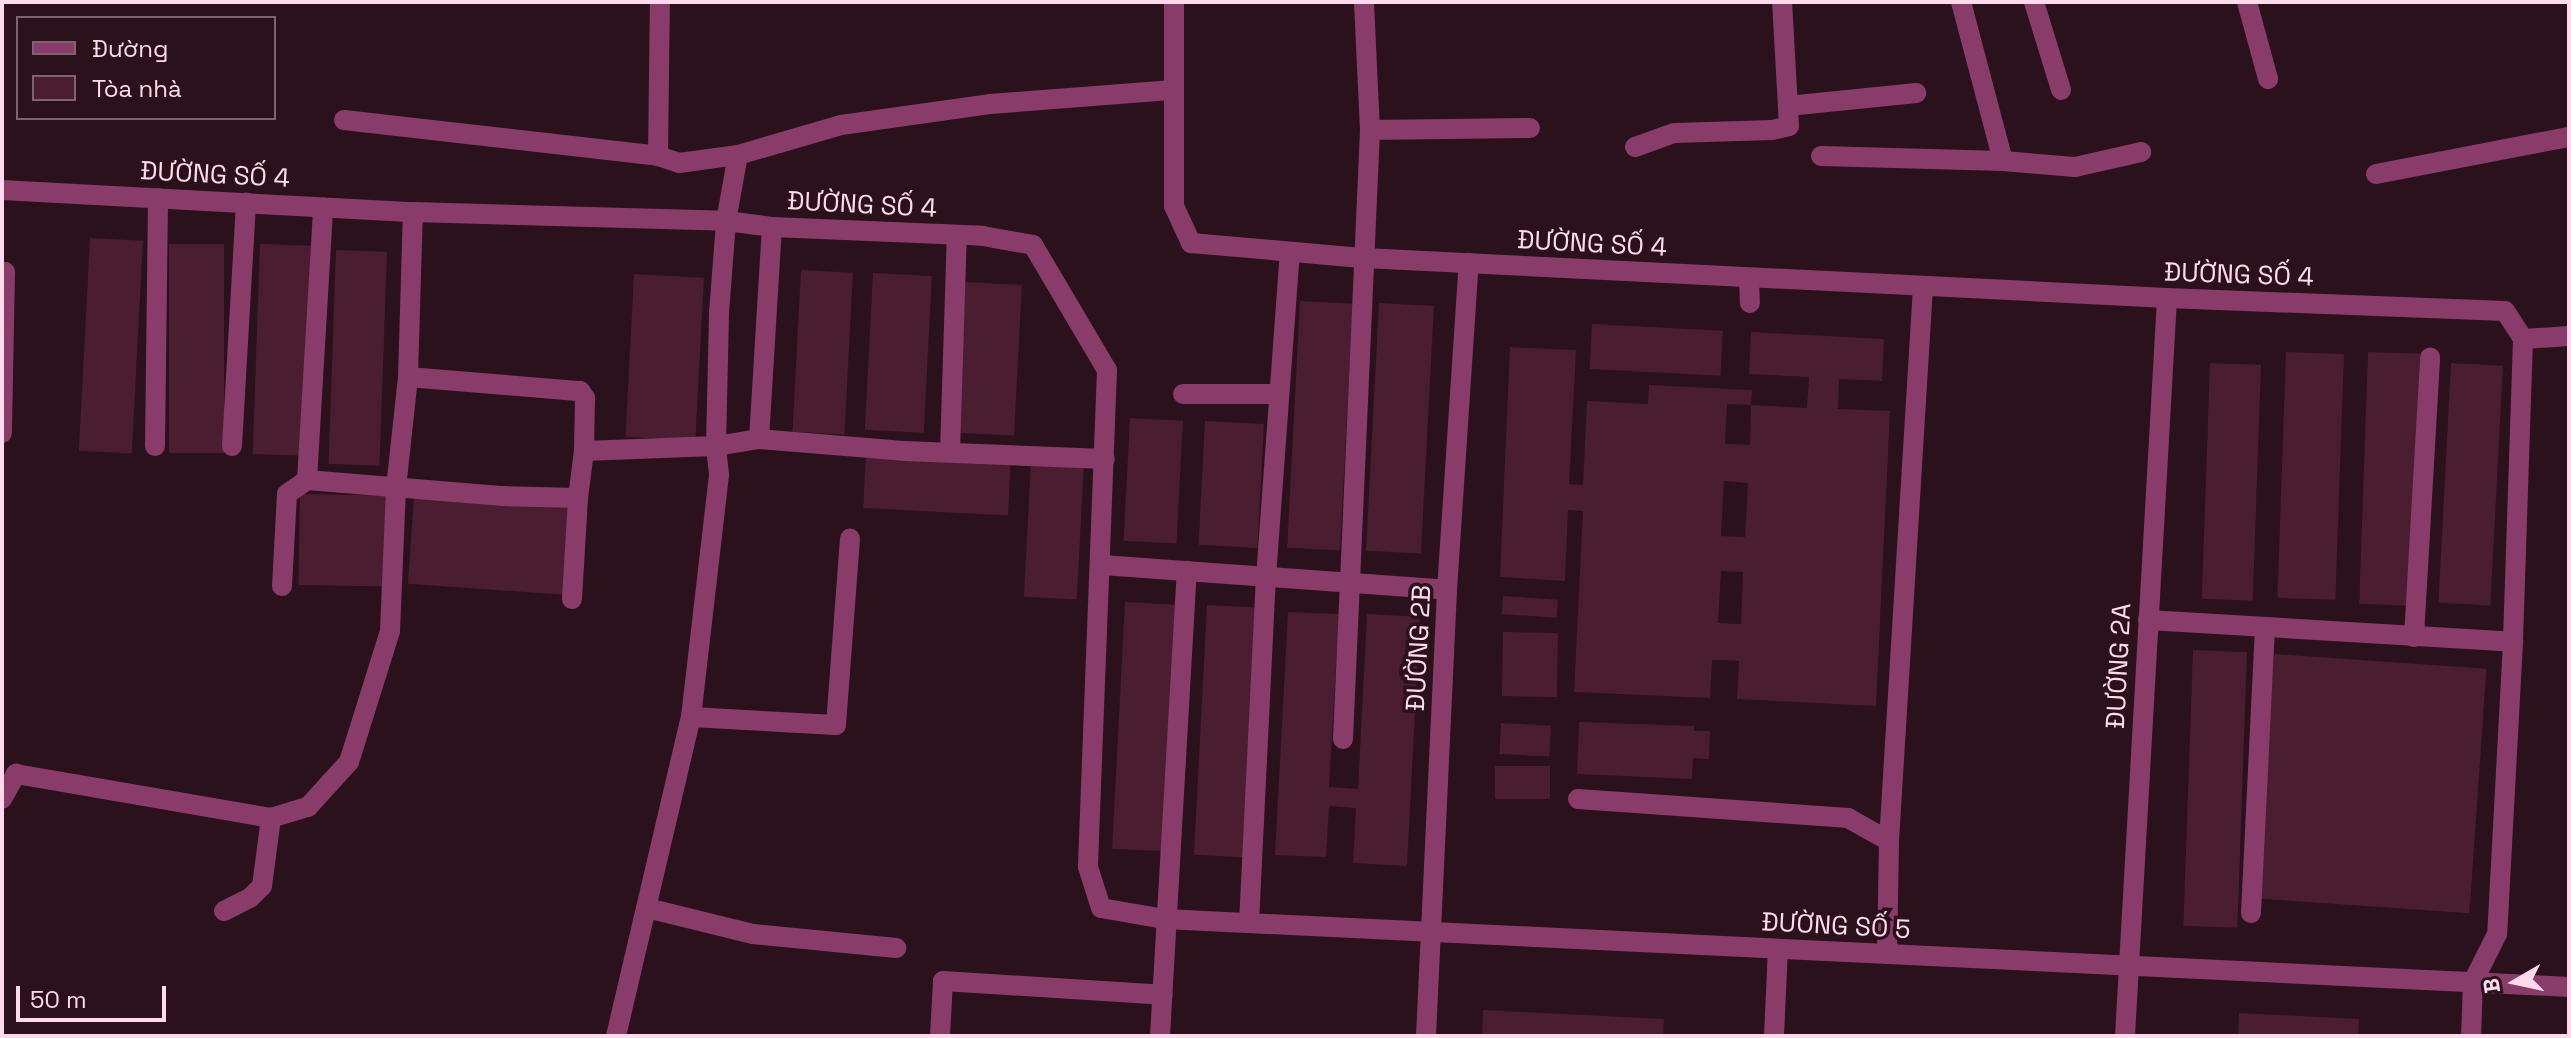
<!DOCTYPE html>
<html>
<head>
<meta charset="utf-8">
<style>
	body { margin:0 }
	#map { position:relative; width:2571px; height:1038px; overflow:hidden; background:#2a111c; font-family:"Space Grotesk",sans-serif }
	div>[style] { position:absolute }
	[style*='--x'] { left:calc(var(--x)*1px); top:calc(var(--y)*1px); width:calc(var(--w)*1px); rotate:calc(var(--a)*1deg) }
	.building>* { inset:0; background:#4b1d30; transform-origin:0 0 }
	.minor>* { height:20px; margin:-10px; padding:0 10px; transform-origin:10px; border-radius:10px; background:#893c69 }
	span { translate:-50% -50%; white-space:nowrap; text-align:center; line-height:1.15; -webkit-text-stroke:7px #2a111c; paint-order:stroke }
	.street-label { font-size:26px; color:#ffdaed }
	.frame { position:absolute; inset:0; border:4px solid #ffdaed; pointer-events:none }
	.legend { position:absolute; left:16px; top:16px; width:260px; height:104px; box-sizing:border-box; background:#2a111c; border:2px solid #7f6170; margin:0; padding:10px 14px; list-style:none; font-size:24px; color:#ffdaed }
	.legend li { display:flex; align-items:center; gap:16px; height:40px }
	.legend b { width:40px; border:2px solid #7f6170 }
	.north { position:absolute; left:2475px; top:942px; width:80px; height:80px; -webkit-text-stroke:6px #2a111c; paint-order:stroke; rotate:261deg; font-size:22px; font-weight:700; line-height:32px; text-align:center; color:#ffdaed }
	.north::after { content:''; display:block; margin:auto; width:28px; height:36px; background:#ffdaed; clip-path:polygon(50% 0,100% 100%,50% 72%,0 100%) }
	.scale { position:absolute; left:16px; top:986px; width:150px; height:36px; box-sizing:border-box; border:4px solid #ffdaed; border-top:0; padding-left:10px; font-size:24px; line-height:28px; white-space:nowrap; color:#ffdaed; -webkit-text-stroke:6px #2a111c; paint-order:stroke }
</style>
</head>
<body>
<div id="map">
	<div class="building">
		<i style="left:90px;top:238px;width:53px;height:213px;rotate:3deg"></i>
		<i style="left:169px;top:244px;width:55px;height:209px"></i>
		<i style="left:260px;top:244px;width:51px;height:210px;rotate:2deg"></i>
		<i style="left:336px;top:250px;width:51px;height:214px;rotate:2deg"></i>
		<i style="left:801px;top:270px;width:52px;height:162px;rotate:3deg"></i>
		<i style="left:873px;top:273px;width:59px;height:157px;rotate:3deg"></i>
		<i style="left:634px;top:274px;width:70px;height:163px;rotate:3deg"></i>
		<i style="left:965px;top:282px;width:57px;height:151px;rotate:3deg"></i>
		<i style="left:1300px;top:301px;width:53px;height:247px;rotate:3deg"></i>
		<i style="left:1379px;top:303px;width:55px;height:248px;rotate:3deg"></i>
		<i style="left:1592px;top:324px;width:131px;height:45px;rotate:3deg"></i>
		<i style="clip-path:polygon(evenodd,1751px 332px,1884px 339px,1882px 381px,1839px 379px,1838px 409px,1890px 411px,1876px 706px,1737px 699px,1739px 661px,1712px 660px,1710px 698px,1574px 692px,1583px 511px,1568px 510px,1565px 581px,1500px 577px,1510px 347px,1576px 350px,1569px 484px,1583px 485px,1587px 401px,1648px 404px,1649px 385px,1752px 390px,1751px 405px,1727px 404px,1725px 444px,1750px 445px,1751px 405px,1807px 408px,1809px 377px,1749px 374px,1751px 332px,1724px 481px,1748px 483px,1745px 537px,1721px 536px,1724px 481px,1751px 332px,1721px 571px,1743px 572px,1741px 624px,1718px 623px,1721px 571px)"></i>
		<i style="left:2286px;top:352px;width:58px;height:246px;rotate:2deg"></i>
		<i style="left:2368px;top:352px;width:52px;height:252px;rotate:2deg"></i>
		<i style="left:2210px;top:363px;width:51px;height:236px;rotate:2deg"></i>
		<i style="left:2451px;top:363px;width:52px;height:240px;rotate:3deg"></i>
		<i style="left:1130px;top:418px;width:53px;height:123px;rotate:3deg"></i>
		<i style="left:1205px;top:421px;width:59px;height:124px;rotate:3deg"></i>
		<i style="left:866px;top:453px;width:145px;height:55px;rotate:3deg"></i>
		<i style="left:1031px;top:461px;width:53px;height:136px;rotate:3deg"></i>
		<i style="left:300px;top:494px;width:88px;height:91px;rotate:1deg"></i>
		<i style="left:414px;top:497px;width:156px;height:87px;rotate:4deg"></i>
		<i style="left:1503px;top:596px;width:55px;height:18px;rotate:4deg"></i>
		<i style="left:1125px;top:602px;width:51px;height:247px;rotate:3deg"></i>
		<i style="left:1207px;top:605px;width:50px;height:250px;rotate:3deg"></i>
		<i style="clip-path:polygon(1288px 612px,1339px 614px,1329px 787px,1358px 789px,1367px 614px,1420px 617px,1407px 866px,1353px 863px,1356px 808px,1329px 806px,1326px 857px,1275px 855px)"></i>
		<i style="left:1503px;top:632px;width:55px;height:64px;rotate:1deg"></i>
		<i style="left:2193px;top:650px;width:54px;height:276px;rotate:2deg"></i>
		<i style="left:2274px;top:654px;width:213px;height:245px;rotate:4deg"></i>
		<i style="clip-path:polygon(1579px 722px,1694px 726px,1694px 731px,1710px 731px,1709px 759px,1693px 758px,1692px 779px,1577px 774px)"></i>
		<i style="left:1501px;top:723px;width:50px;height:31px;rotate:3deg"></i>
		<i style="left:1550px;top:766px;width:33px;height:55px;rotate:90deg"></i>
		<i style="clip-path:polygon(1483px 1010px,1664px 1019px,1663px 1036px,1482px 1036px)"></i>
		<i style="clip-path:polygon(2239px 1013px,2359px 1019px,2358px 1036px,2238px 1035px)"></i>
	</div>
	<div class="minor">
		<i style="--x:1174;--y:2;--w:204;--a:90"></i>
		<i style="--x:1174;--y:206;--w:41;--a:65.3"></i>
		<i style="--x:1191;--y:243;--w:174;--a:5"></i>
		<i style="--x:1364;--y:258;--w:804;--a:2.85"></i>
		<i style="--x:2167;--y:298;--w:338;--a:2.2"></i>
		<i style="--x:2505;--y:311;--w:33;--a:57"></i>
		<i style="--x:2523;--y:339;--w:303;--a:91.9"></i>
		<i style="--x:2513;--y:642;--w:292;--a:93.1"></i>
		<i style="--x:2497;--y:934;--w:54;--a:116.6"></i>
		<i style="--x:2473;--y:982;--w:54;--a:92.1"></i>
		<i style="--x:1961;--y:2;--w:164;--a:75.2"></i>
		<i style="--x:2034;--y:2;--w:92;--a:72.9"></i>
		<i style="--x:2247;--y:2;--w:80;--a:74.7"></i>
		<i style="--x:1788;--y:106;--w:129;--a:-5.8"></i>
		<i style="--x:344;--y:120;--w:316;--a:6.5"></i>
		<i style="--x:658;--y:156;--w:22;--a:18"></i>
		<i style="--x:679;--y:163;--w:60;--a:-7.7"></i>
		<i style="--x:738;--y:155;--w:107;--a:-16.2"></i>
		<i style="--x:841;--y:125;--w:150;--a:-8"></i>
		<i style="--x:990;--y:104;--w:184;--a:-4.4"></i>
		<i style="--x:1370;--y:130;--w:160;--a:-0.7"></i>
		<i style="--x:1635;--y:147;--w:41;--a:-19.7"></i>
		<i style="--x:1674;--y:133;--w:98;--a:-1.8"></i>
		<i style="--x:1772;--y:130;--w:17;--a:-13"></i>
		<i style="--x:1789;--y:126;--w:124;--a:-93.2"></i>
		<i style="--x:658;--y:156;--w:154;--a:-89.3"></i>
		<i style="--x:1821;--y:156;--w:182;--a:1.6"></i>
		<i style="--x:2003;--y:161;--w:72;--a:4.8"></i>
		<i style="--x:2075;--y:167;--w:68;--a:-12.8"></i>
		<i style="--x:2376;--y:174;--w:197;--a:-10.9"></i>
		<i style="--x:2;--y:190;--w:412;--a:3.1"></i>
		<i style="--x:413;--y:212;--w:313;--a:1.6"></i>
		<i style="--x:726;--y:221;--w:46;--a:7.4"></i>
		<i style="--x:772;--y:227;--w:211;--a:2.4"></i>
		<i style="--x:983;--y:236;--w:51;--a:10.2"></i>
		<i style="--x:1033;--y:245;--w:145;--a:59.4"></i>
		<i style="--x:1107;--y:370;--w:497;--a:92.2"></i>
		<i style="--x:1088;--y:867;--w:43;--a:72.4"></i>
		<i style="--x:1101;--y:908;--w:65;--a:9.8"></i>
		<i style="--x:1165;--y:919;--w:1406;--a:2.77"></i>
		<i style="--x:2;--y:272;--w:3;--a:0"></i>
		<i style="--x:5;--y:272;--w:161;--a:91.1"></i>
		<i style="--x:1749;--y:278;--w:25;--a:88"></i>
		<i style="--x:2523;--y:339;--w:46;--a:-3.7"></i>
		<i style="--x:408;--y:377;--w:173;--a:4.7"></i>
		<i style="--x:580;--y:391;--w:9;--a:54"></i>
		<i style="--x:585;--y:398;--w:53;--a:91.1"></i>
		<i style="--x:1183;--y:394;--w:96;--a:0"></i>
		<i style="--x:759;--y:439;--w:212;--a:-86.5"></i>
		<i style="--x:155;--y:446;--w:248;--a:-89.3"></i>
		<i style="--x:232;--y:446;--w:244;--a:-86.7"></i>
		<i style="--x:950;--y:452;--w:217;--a:-88.2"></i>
		<i style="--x:307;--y:480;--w:197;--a:4.7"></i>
		<i style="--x:503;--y:496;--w:75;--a:1.5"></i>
		<i style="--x:578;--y:498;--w:47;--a:-82.7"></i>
		<i style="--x:584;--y:451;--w:132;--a:-2.2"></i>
		<i style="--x:716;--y:446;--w:44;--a:-9.2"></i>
		<i style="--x:759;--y:439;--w:145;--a:4.7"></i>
		<i style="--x:904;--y:451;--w:201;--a:2.3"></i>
		<i style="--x:1102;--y:565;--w:346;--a:4.1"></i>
		<i style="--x:282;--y:586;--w:92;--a:-86.9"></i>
		<i style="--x:287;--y:494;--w:24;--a:-35"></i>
		<i style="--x:307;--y:480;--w:273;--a:-86.6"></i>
		<i style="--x:572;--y:599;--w:101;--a:-86.6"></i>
		<i style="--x:2148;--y:620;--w:366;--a:3.4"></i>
		<i style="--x:2414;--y:637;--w:280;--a:-86.7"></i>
		<i style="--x:691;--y:717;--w:145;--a:3.2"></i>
		<i style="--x:836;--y:725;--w:187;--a:-85.7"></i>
		<i style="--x:1343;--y:739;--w:610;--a:-87.46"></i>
		<i style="--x:1370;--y:130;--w:128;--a:-92.7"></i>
		<i style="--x:2;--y:799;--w:29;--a:-61"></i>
		<i style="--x:16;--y:774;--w:259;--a:9.8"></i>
		<i style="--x:271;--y:818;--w:39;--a:-17"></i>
		<i style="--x:308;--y:807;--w:61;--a:-47.7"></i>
		<i style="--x:349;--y:762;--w:137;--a:-72.6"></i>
		<i style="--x:390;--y:631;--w:143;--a:-87.6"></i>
		<i style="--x:396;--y:488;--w:112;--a:-83.8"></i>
		<i style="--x:408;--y:377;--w:165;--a:-88.3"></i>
		<i style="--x:1578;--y:799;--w:271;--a:4"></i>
		<i style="--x:1848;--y:818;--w:47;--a:29.3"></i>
		<i style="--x:1889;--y:841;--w:113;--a:91"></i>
		<i style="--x:1889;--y:841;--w:556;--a:-86.49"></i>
		<i style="--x:647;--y:908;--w:109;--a:13.8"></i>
		<i style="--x:753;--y:934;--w:144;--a:5.6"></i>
		<i style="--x:224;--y:911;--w:29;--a:-27"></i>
		<i style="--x:250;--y:898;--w:17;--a:-45"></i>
		<i style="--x:262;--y:886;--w:69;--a:-82.5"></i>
		<i style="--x:2251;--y:913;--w:286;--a:-87.2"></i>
		<i style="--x:1249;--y:923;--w:346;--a:-87.2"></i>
		<i style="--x:1266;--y:577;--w:324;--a:-85.8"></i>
		<i style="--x:616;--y:1036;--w:328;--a:-76.8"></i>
		<i style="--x:691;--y:717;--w:244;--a:-83.4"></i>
		<i style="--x:719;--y:475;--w:29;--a:-96"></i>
		<i style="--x:716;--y:446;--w:133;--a:-88.7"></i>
		<i style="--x:719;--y:313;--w:92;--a:-85.6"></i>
		<i style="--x:726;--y:221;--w:67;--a:-79.7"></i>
		<i style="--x:940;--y:1036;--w:55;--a:-86.9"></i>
		<i style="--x:943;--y:981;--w:220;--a:3.6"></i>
		<i style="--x:1160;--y:1036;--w:466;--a:-86.7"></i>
		<i style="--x:1426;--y:1036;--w:446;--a:-87.3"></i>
		<i style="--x:1447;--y:590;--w:328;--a:-86.2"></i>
		<i style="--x:1774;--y:1036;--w:87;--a:-87.4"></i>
		<i style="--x:2125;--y:1036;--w:739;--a:-86.74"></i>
	</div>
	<div class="street-label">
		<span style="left:215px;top:175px;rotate:3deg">ĐƯỜNG SỐ 4</span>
		<span style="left:862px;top:205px;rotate:3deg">ĐƯỜNG SỐ 4</span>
		<span style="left:1592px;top:244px;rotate:3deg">ĐƯỜNG SỐ 4</span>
		<span style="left:2239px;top:275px;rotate:2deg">ĐƯỜNG SỐ 4</span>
		<span style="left:1419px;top:648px;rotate:-87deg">ĐƯỜNG 2B</span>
		<span style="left:2119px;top:666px;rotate:-87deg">ĐƯỜNG 2A</span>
		<span style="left:1836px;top:926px;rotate:3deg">ĐƯỜNG SỐ 5</span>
	</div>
	<div class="frame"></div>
	<ul class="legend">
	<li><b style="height:10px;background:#893c69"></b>Đường</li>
	<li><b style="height:22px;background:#4b1d30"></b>Tòa nhà</li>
	</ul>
	<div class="north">B</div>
	<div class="scale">50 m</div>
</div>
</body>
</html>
